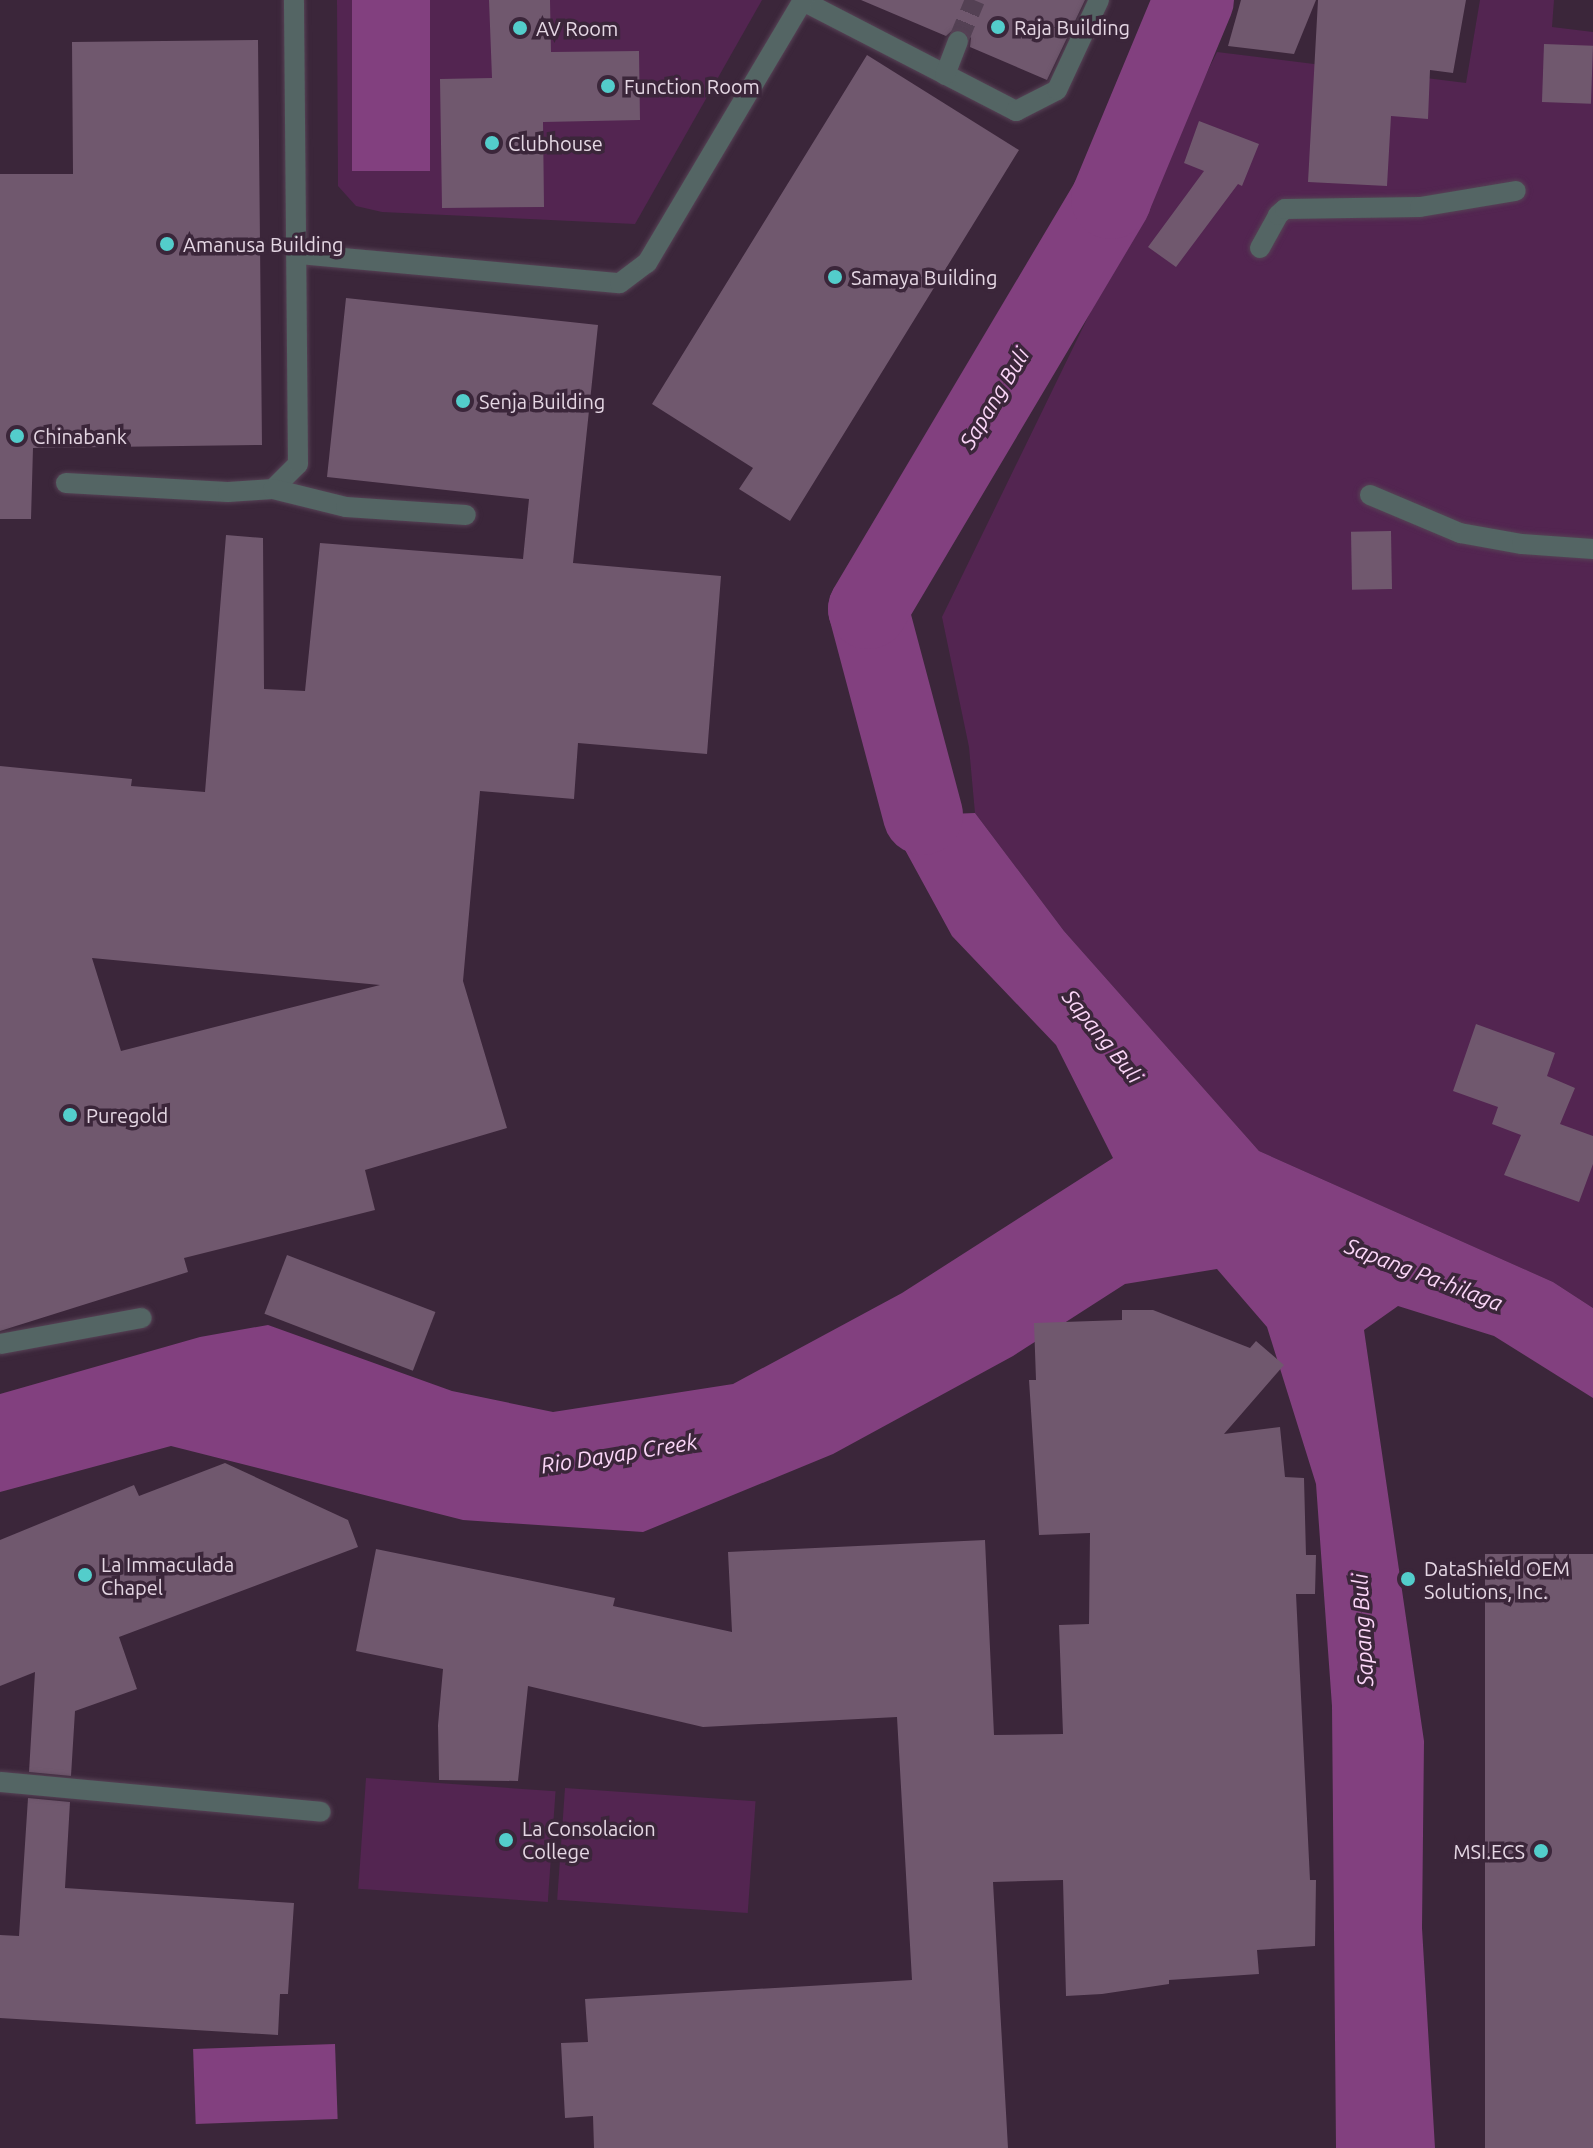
<!DOCTYPE html>
<html>
<head>
<meta charset="utf-8">
<style>
	body { margin:0 }
	#map { position:relative; width:1593px; height:2148px; overflow:hidden; background:#3b263a; font-family:Ubuntu,sans-serif }
	div>[style] { position:absolute }
	[style*='--x'] { left:calc(var(--x)*1px); top:calc(var(--y)*1px); width:calc(var(--w)*1px); rotate:calc(var(--a)*1deg) }
	.green>* { inset:0; background:#532551; transform-origin:0 0 }
	.water>* { inset:0; background:#82407f; transform-origin:0 0 }
	.river>* { height:80px; margin:-40px; padding:0 40px; transform-origin:40px; border-radius:40px; background:#82407f }
	.building>* { inset:0; background:#70586e; transform-origin:0 0 }
	.minor-tunnel>* { height:20px; margin-top:-10px; transform-origin:0; background:repeating-linear-gradient(90deg,#544154 0 20px,transparent 0 30px) }
	.roads { filter:drop-shadow(0 0 2px #564255) drop-shadow(0 0 2px #564255) }
	.minor>* { height:20px; margin:-10px; padding:0 10px; transform-origin:10px; border-radius:10px; background:#546564 }
	.dots>* { width:22px; height:22px; translate:-50% -50%; box-sizing:border-box; border:4px solid #3b263a; border-radius:50% }
	span { translate:-50% -50%; white-space:nowrap; text-align:center; line-height:1.15; -webkit-text-stroke:7px #3b263a; paint-order:stroke }
	.poi-label { font-size:20px; color:#e5d7e4 }
	.left { translate:0 -50%; text-align:left }
	.right { translate:-100% -50%; text-align:right }
	.water-label { font-size:22px; color:#fbd6f8; font-style:italic }
</style>
</head>
<body>
<div id="map">
	<div class="green">
		<i style="clip-path:polygon(337px 0,762px 0,635px 224px,382px 212px,356px 206px,338px 186px)"></i>
		<i style="clip-path:polygon(1480px 0,1554px 0,1552px 27px,1593px 32px,1593px 1308px,1553px 1282px,1259px 1151px,1064px 931px,975px 813px,969px 747px,942px 617px,1217px 52px,1466px 83px)"></i>
		<i style="left:366px;top:1778px;width:190px;height:111px;rotate:4deg"></i>
		<i style="left:565px;top:1788px;width:191px;height:112px;rotate:4deg"></i>
	</div>
	<div class="water">
		<i style="left:352px;top:0;width:78px;height:171px"></i>
		<i style="clip-path:polygon(975px 813px,1064px 931px,1259px 1151px,1553px 1282px,1593px 1308px,1593px 1398px,1494px 1336px,1398px 1306px,1364px 1330px,1424px 1741px,1422px 1928px,1435px 2148px,1336px 2148px,1332px 1706px,1316px 1484px,1267px 1327px,1217px 1269px,1125px 1284px,1013px 1356px,833px 1454px,643px 1532px,463px 1520px,171px 1446px,0 1492px,0 1394px,200px 1337px,268px 1325px,452px 1391px,553px 1412px,733px 1384px,902px 1293px,1113px 1158px,1056px 1045px,952px 936px,892px 826px,923px 815px)"></i>
		<i style="left:335px;top:2044px;width:75px;height:142px;rotate:88deg"></i>
	</div>
	<div class="river">
		<i style="--x:923;--y:815;--w:213;--a:-104.9"></i>
		<i style="--x:868;--y:609;--w:477;--a:-59.3"></i>
		<i style="--x:1111;--y:199;--w:216;--a:-67.4"></i>
	</div>
	<div class="building">
		<i style="clip-path:polygon(489px 0,550px 0,551px 52px,639px 51px,640px 120px,543px 122px,544px 207px,442px 208px,440px 79px,492px 78px)"></i>
		<i style="clip-path:polygon(861px 0,1085px 0,1047px 80px,970px 47px,971px 38px,963px 29px,955px 28px,946px 36px)"></i>
		<i style="clip-path:polygon(1241px 0,1316px 0,1294px 54px,1228px 46px)"></i>
		<i style="clip-path:polygon(1318px 0,1466px 0,1453px 73px,1430px 70px,1428px 119px,1391px 116px,1387px 186px,1308px 182px)"></i>
		<i style="clip-path:polygon(258px 40px,262px 445px,33px 448px,31px 519px,0 519px,0 174px,73px 174px,72px 42px)"></i>
		<i style="left:1544px;top:44px;width:49px;height:58px;rotate:2deg"></i>
		<i style="clip-path:polygon(867px 55px,1019px 150px,790px 521px,739px 489px,753px 468px,652px 404px)"></i>
		<i style="clip-path:polygon(1199px 121px,1259px 144px,1242px 186px,1238px 184px,1176px 267px,1148px 247px,1204px 171px,1184px 163px)"></i>
		<i style="clip-path:polygon(evenodd,346px 298px,598px 325px,573px 563px,721px 576px,707px 754px,578px 743px,574px 799px,480px 791px,463px 981px,507px 1128px,365px 1170px,375px 1210px,184px 1258px,188px 1272px,0 1331px,0 766px,132px 779px,131px 786px,205px 792px,226px 535px,263px 538px,264px 689px,305px 691px,320px 543px,523px 559px,529px 499px,327px 477px,346px 298px,92px 958px,380px 985px,121px 1051px,92px 958px)"></i>
		<i style="left:1391px;top:531px;width:58px;height:40px;rotate:89deg"></i>
		<i style="clip-path:polygon(1476px 1024px,1555px 1053px,1547px 1076px,1575px 1088px,1560px 1124px,1593px 1136px,1593px 1164px,1579px 1202px,1504px 1175px,1521px 1135px,1492px 1124px,1498px 1107px,1453px 1091px)"></i>
		<i style="left:287px;top:1255px;width:159px;height:63px;rotate:21deg"></i>
		<i style="clip-path:polygon(1122px 1310px,1153px 1310px,1250px 1348px,1256px 1341px,1284px 1365px,1224px 1434px,1280px 1427px,1285px 1477px,1304px 1478px,1306px 1555px,1316px 1555px,1315px 1594px,1296px 1594px,1310px 1880px,1316px 1880px,1315px 1946px,1257px 1950px,1259px 1974px,1169px 1980px,1169px 1984px,1102px 1994px,1066px 1996px,1063px 1880px,993px 1882px,1008px 2148px,594px 2148px,593px 2116px,565px 2118px,561px 2043px,588px 2042px,585px 1999px,912px 1980px,897px 1717px,703px 1727px,528px 1686px,518px 1781px,439px 1780px,438px 1725px,443px 1669px,356px 1651px,376px 1549px,615px 1598px,613px 1606px,732px 1632px,728px 1552px,985px 1540px,994px 1735px,1063px 1734px,1059px 1625px,1089px 1624px,1090px 1533px,1039px 1535px,1029px 1380px,1036px 1380px,1034px 1323px,1122px 1320px)"></i>
		<i style="clip-path:polygon(225px 1463px,348px 1520px,358px 1547px,119px 1637px,137px 1689px,75px 1711px,71px 1776px,29px 1772px,35px 1672px,0 1686px,0 1540px,134px 1485px,139px 1496px)"></i>
		<i style="left:1593px;top:1554px;width:594px;height:108px;rotate:90deg"></i>
		<i style="clip-path:polygon(28px 1798px,70px 1802px,65px 1888px,294px 1903px,288px 1994px,280px 1994px,278px 2035px,0 2018px,0 1935px,19px 1936px)"></i>
	</div>
	<div class="minor-tunnel">
		<i style="--x:958;--y:41;--w:44;--a:-67.5"></i>
	</div>
	<div class="roads">
		<div class="minor">
			<i style="--x:803;--y:1;--w:240;--a:27.3"></i>
			<i style="--x:1016;--y:111;--w:46;--a:-27.1"></i>
			<i style="--x:1057;--y:90;--w:99;--a:-65"></i>
			<i style="--x:945;--y:75;--w:36;--a:-69"></i>
			<i style="--x:1260;--y:248;--w:38;--a:-61"></i>
			<i style="--x:1278;--y:215;--w:9;--a:-41"></i>
			<i style="--x:1285;--y:209;--w:135;--a:-0.8"></i>
			<i style="--x:1420;--y:207;--w:97;--a:-9.5"></i>
			<i style="--x:299;--y:254;--w:322;--a:5.2"></i>
			<i style="--x:620;--y:283;--w:34;--a:-37"></i>
			<i style="--x:647;--y:263;--w:306;--a:-59.3"></i>
			<i style="--x:66;--y:483;--w:162;--a:3.2"></i>
			<i style="--x:228;--y:492;--w:45;--a:-3.8"></i>
			<i style="--x:273;--y:489;--w:35;--a:-45"></i>
			<i style="--x:298;--y:464;--w:464;--a:-90.5"></i>
			<i style="--x:273;--y:489;--w:75;--a:13.9"></i>
			<i style="--x:346;--y:507;--w:120;--a:3.8"></i>
			<i style="--x:1370;--y:495;--w:98;--a:22.9"></i>
			<i style="--x:1460;--y:533;--w:63;--a:10.1"></i>
			<i style="--x:1522;--y:544;--w:71;--a:4"></i>
			<i style="--x:0;--y:1344;--w:144;--a:-10.4"></i>
			<i style="--x:0;--y:1782;--w:322;--a:5.3"></i>
		</div>
	</div>
	<div class="dots">
		<i style="left:998px;top:27px;background:#53cdcb"></i>
		<i style="left:520px;top:28px;background:#53cdcb"></i>
		<i style="left:608px;top:86px;background:#53cdcb"></i>
		<i style="left:492px;top:143px;background:#53cdcb"></i>
		<i style="left:167px;top:244px;background:#53cdcb"></i>
		<i style="left:835px;top:277px;background:#53cdcb"></i>
		<i style="left:463px;top:401px;background:#53cdcb"></i>
		<i style="left:17px;top:436px;background:#53cdcb"></i>
		<i style="left:70px;top:1115px;background:#53cdcb"></i>
		<i style="left:85px;top:1575px;background:#53cdcb"></i>
		<i style="left:1408px;top:1579px;background:#53cdcb"></i>
		<i style="left:506px;top:1840px;background:#53cdcb"></i>
		<i style="left:1541px;top:1851px;background:#53cdcb"></i>
	</div>
	<div class="poi-label">
		<span class="left" style="left:1014px;top:27px">Raja Building</span>
		<span class="left" style="left:536px;top:28px">AV Room</span>
		<span class="left" style="left:624px;top:86px">Function Room</span>
		<span class="left" style="left:508px;top:143px">Clubhouse</span>
		<span class="left" style="left:183px;top:244px">Amanusa Building</span>
		<span class="left" style="left:851px;top:277px">Samaya Building</span>
		<span class="left" style="left:479px;top:401px">Senja Building</span>
		<span class="left" style="left:33px;top:436px">Chinabank</span>
		<span class="left" style="left:86px;top:1115px">Puregold</span>
		<span class="left" style="left:101px;top:1576px">La Immaculada<br>Chapel</span>
		<span class="left" style="left:1424px;top:1580px">DataShield OEM<br>Solutions, Inc.</span>
		<span class="left" style="left:522px;top:1840px">La Consolacion<br>College</span>
		<span class="right" style="left:1525px;top:1851px">MSI.ECS</span>
	</div>
	<div class="water-label">
		<span style="left:994px;top:398px;rotate:-59deg">Sapang Buli</span>
		<span style="left:1103px;top:1036px;rotate:51deg">Sapang Buli</span>
		<span style="left:1424px;top:1274px;rotate:21deg">Sapang Pa-hilaga</span>
		<span style="left:619px;top:1453px;rotate:-9deg">Rio Dayap Creek</span>
		<span style="left:1362px;top:1630px;rotate:-93deg">Sapang Buli</span>
	</div>
</div>
</body>
</html>
